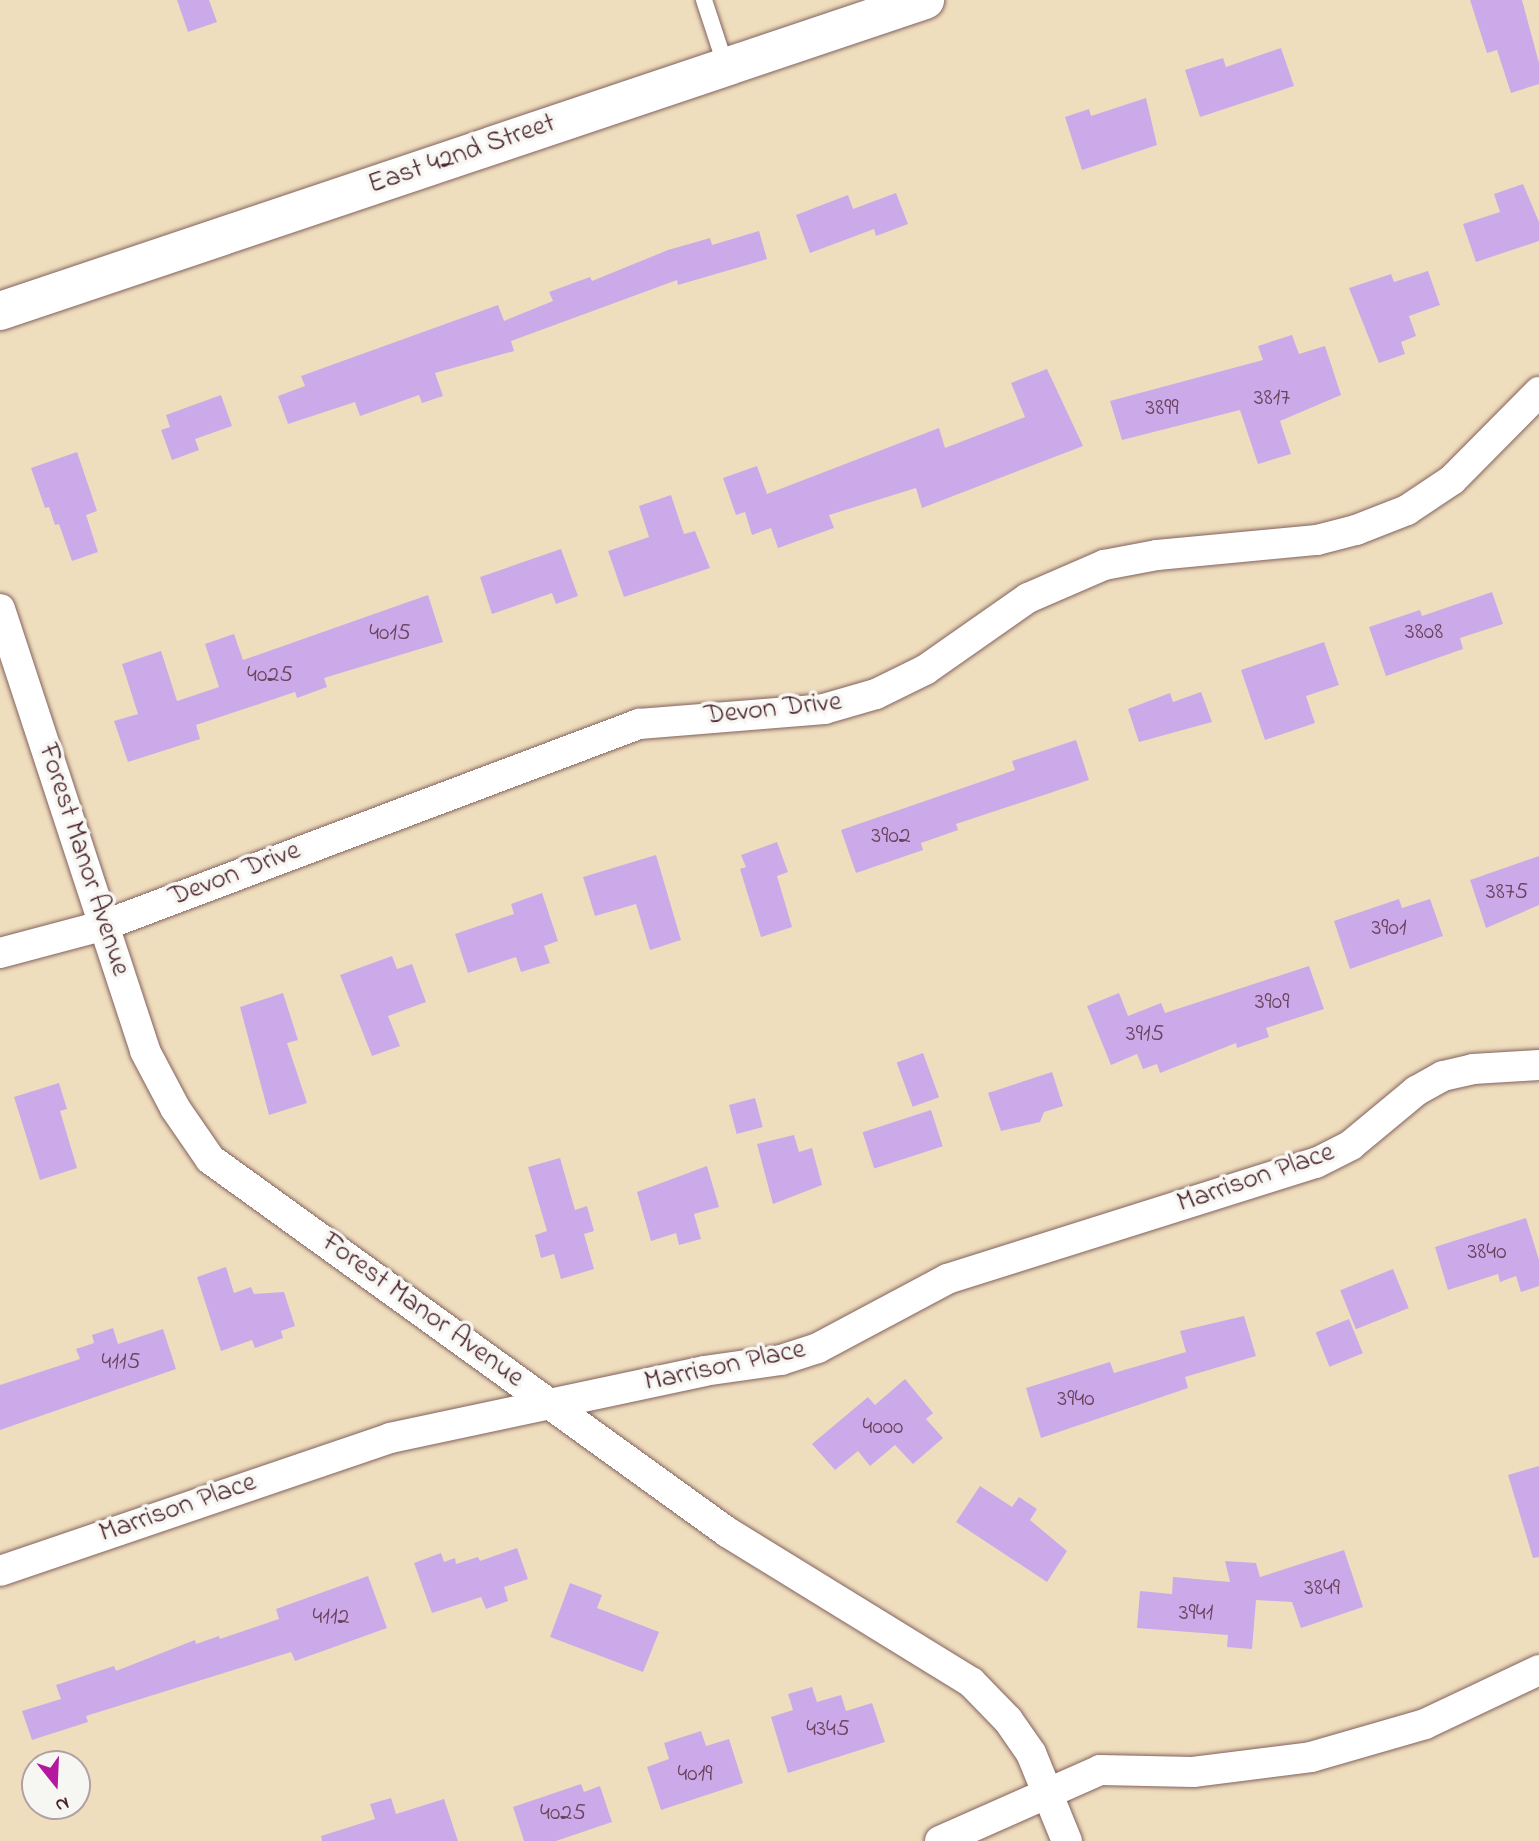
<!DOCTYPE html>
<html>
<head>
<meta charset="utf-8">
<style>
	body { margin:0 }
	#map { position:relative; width:1539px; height:1841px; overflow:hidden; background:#efdebe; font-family:"Indie Flower",sans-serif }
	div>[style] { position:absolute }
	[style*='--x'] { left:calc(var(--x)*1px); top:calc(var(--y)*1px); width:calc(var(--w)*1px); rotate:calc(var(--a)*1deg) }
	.building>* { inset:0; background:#ccaaea; transform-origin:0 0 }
	.roads { filter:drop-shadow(0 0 2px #84625e) drop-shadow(0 0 2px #84625e) }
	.service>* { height:16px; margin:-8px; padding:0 8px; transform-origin:8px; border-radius:8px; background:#fff }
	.minor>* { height:30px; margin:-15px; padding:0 15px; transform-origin:15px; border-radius:15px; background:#fff }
	.tertiary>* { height:38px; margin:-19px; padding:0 19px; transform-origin:19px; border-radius:19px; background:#fff }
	span { translate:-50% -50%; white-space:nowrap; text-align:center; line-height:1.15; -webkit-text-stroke:7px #f6f6f2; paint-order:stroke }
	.number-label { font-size:24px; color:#6a425b }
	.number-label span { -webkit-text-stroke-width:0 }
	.street-label { font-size:28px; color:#4a1f2b }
	.north { position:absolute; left:21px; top:1750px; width:70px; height:70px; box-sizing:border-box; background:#f6f6f2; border:2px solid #b1a0a2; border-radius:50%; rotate:162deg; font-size:19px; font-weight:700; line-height:28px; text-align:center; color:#4a1f2b }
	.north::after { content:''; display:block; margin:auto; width:24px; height:32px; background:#b5179e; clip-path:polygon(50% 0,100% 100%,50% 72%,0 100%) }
</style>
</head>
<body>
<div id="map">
	<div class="building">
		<i style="clip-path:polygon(177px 0,209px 0,217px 22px,188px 32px)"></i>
		<i style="clip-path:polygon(1470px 0,1522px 0,1539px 63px,1539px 84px,1511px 93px,1497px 50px,1487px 53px)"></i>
		<i style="clip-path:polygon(1281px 48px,1294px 86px,1200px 117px,1185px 70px,1223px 58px,1226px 67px)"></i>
		<i style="clip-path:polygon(1146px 98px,1157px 145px,1082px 170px,1065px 117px,1089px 109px,1091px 116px)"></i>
		<i style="clip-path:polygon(1523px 184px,1539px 222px,1539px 241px,1476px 262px,1463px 224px,1500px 212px,1494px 194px)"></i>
		<i style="clip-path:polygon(896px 193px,908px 224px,876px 236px,874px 229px,810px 253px,796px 215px,848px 195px,853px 209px)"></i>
		<i style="clip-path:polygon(759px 231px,767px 259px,678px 285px,677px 280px,511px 341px,514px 351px,435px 373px,443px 396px,422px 403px,419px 395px,360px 416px,355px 402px,288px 424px,278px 396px,305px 386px,301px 376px,498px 305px,504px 321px,553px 301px,549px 292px,590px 277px,592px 281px,668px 250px,710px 238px,712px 245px)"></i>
		<i style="clip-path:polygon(1428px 271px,1440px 305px,1409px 316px,1416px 336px,1401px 342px,1405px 354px,1379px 363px,1349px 288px,1391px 274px,1394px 282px)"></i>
		<i style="clip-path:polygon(1292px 335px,1299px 354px,1325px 346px,1341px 395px,1280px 421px,1291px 454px,1258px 464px,1240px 410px,1122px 440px,1110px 401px,1263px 360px,1258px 346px)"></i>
		<i style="clip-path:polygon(1047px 369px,1083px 446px,922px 508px,916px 488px,829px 515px,834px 528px,778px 548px,771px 528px,752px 535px,745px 512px,736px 515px,723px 478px,757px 466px,767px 494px,939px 428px,945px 448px,1025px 417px,1011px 383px)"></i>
		<i style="clip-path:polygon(221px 395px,232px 426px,195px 439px,199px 450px,172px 460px,161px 430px,170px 427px,166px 415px)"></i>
		<i style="clip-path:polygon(77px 452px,97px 511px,86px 515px,98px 552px,72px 561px,59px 524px,55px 525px,49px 507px,45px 508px,31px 468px)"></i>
		<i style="clip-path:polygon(671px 495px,684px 534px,695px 531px,710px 568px,624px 597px,608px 551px,649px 537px,639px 506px)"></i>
		<i style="clip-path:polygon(561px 549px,578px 596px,556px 604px,552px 593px,492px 614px,480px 577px)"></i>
		<i style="clip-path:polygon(1492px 592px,1503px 624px,1460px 638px,1463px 649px,1386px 676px,1369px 627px,1420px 610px,1422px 616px)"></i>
		<i style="clip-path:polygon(428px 595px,443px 642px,324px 678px,327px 687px,297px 698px,295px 692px,196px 725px,200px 739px,128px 762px,114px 721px,138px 714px,122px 664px,161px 651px,177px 701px,219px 687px,205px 644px,234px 634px,243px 660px)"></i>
		<i style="clip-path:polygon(1324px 642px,1339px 685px,1306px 696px,1315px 723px,1265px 740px,1241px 670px)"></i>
		<i style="clip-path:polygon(1201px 692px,1212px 722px,1139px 742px,1128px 709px,1170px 693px,1173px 702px)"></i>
		<i style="clip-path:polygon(1076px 740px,1089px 780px,956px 824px,958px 830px,921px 843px,923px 850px,856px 873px,841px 830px,1015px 770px,1012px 761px)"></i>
		<i style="clip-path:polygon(777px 842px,788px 872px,777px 876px,792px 927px,761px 937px,740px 869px,746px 867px,741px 855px)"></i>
		<i style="clip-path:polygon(656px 855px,681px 940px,650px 950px,636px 904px,595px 916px,583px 877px)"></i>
		<i style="clip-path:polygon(1539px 856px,1539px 905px,1486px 928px,1470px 880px)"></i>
		<i style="clip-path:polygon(542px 893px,558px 941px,544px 946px,550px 963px,521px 972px,516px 957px,468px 973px,455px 934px,514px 914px,511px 904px)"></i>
		<i style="clip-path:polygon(1399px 899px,1402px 908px,1430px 899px,1443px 936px,1350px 969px,1334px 921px)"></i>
		<i style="clip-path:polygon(392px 956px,397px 969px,412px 964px,426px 1002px,388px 1016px,400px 1046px,372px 1056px,340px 975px)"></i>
		<i style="clip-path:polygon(1309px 966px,1324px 1009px,1266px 1028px,1269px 1037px,1237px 1048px,1236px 1043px,1160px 1073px,1157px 1064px,1143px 1069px,1137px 1054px,1111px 1065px,1087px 1006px,1119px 993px,1128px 1016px,1161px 1003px,1165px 1013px)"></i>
		<i style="clip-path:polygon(283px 993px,298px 1040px,287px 1043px,307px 1103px,269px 1115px,240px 1007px)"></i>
		<i style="left:923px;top:1053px;width:47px;height:28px;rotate:70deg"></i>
		<i style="clip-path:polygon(1052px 1072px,1063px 1106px,1044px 1112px,1040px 1122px,1001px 1131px,988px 1093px)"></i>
		<i style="clip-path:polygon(59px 1083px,67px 1109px,60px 1111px,77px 1168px,40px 1180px,14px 1097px)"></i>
		<i style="left:755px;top:1098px;width:30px;height:27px;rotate:75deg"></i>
		<i style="left:931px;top:1110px;width:38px;height:72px;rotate:72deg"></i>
		<i style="clip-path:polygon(794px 1135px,799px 1152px,812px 1148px,822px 1185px,773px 1204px,757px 1144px)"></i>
		<i style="clip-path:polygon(560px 1158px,575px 1210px,587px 1206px,594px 1231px,584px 1234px,594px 1269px,561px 1279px,554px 1254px,541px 1258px,535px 1235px,547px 1231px,528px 1167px)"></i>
		<i style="clip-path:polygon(707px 1166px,719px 1207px,694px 1214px,701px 1239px,679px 1245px,676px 1233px,651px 1241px,637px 1192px)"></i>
		<i style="clip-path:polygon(1526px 1218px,1539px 1260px,1539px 1286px,1521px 1292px,1516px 1276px,1500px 1282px,1498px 1274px,1448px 1290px,1435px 1247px)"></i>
		<i style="clip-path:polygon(226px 1267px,234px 1293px,251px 1287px,254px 1294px,284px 1292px,295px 1326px,281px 1331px,283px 1338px,255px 1348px,252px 1340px,221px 1351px,197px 1277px)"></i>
		<i style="left:1393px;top:1269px;width:42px;height:57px;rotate:68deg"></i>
		<i style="clip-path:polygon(1244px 1316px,1256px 1356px,1185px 1377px,1188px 1388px,1041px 1438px,1026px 1388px,1110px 1362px,1114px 1373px,1186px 1352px,1180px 1331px)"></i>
		<i style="left:1349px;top:1319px;width:37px;height:36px;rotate:68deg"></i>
		<i style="clip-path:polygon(113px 1328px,118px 1344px,163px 1329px,176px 1369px,0 1430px,0 1385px,80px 1359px,76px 1349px,94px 1343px,92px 1335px)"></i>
		<i style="clip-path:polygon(905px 1379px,933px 1413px,926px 1419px,943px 1438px,913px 1464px,895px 1445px,870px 1466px,858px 1451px,835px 1470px,812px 1444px,868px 1397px,875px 1405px)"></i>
		<i style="clip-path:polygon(1539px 1466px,1539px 1557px,1533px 1558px,1508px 1475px)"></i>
		<i style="clip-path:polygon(980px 1486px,1012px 1507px,1019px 1497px,1037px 1509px,1030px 1520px,1067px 1551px,1047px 1582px,956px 1522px)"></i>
		<i style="clip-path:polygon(517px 1548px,528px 1579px,504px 1587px,508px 1601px,486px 1609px,481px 1597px,432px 1613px,414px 1563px,441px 1553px,444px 1562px,455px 1558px,456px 1564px,478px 1557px,480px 1561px)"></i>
		<i style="clip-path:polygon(1344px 1550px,1363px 1607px,1301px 1628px,1292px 1602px,1256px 1600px,1252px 1649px,1227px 1647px,1228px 1635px,1137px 1628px,1140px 1591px,1172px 1594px,1173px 1577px,1230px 1582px,1225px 1561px,1256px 1563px,1260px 1577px)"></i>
		<i style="clip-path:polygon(368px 1576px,387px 1628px,295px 1661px,291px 1652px,86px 1716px,88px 1722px,32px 1740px,22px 1711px,61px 1699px,56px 1685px,114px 1666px,116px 1671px,195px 1640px,196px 1644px,219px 1636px,220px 1639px,279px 1619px,276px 1609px)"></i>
		<i style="clip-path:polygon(570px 1583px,602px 1595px,597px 1608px,659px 1632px,643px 1672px,550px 1637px)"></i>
		<i style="clip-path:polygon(812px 1687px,817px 1702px,841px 1695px,846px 1711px,872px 1703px,885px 1742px,788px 1773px,771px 1717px,793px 1710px,788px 1694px)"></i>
		<i style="clip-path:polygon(701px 1731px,706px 1746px,729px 1739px,743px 1783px,661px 1810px,647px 1767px,669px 1759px,664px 1743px)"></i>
		<i style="clip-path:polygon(581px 1784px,584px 1792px,600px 1786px,612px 1822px,556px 1841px,524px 1841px,513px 1807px)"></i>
		<i style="clip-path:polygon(391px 1798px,396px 1814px,444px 1799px,458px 1841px,322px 1841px,321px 1836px,375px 1819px,370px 1804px)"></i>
	</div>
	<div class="roads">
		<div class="service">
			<i style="--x:704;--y:0;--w:71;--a:71.8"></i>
		</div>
		<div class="minor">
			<i style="--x:0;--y:609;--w:465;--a:71.8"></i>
			<i style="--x:145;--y:1051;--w:64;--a:62.2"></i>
			<i style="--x:175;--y:1108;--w:62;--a:55.5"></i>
			<i style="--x:210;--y:1159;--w:638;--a:35.81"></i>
			<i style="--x:727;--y:1532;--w:286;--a:31.6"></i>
			<i style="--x:971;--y:1682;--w:53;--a:45.8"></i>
			<i style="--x:1008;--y:1720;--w:40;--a:55.1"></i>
			<i style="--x:1031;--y:1753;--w:95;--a:67.8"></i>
			<i style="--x:0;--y:953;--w:109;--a:-14.9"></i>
			<i style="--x:105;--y:925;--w:571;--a:-20.63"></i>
			<i style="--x:639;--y:724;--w:186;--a:-4.6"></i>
			<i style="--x:824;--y:709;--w:54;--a:-16.1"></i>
			<i style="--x:876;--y:694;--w:55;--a:-26.1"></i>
			<i style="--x:925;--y:670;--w:126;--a:-35"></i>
			<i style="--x:1028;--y:598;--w:83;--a:-23.5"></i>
			<i style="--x:1104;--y:565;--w:54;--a:-10.7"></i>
			<i style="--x:1157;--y:555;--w:161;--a:-5.4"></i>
			<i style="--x:1317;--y:540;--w:40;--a:-14.4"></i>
			<i style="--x:1356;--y:530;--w:55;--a:-21.4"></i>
			<i style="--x:1407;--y:510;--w:54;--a:-33.7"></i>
			<i style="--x:1452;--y:480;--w:124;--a:-45.3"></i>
			<i style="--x:0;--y:1571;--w:412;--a:-18.8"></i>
			<i style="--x:390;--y:1438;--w:321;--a:-12"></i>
			<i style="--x:704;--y:1371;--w:78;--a:-8.1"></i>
			<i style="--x:781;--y:1360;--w:39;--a:-18"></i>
			<i style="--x:818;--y:1348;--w:146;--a:-28.1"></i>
			<i style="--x:947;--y:1279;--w:387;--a:-17.5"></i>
			<i style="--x:1316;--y:1163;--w:39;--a:-27"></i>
			<i style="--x:1351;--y:1145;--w:85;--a:-39.7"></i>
			<i style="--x:1416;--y:1091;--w:31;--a:-29"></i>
			<i style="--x:1443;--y:1076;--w:31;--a:-13"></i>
			<i style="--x:1473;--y:1069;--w:66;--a:-3.5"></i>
			<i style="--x:940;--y:1841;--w:175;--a:-23.9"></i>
			<i style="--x:1100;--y:1770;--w:93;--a:1.2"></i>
			<i style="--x:1193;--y:1772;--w:119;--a:-7.2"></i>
			<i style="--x:1311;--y:1757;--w:119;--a:-16.1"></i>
			<i style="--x:1425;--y:1724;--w:126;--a:-25.3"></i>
		</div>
		<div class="tertiary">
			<i style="--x:0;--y:311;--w:976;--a:-18.58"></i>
		</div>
	</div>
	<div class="number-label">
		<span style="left:1272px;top:399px">3817</span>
		<span style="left:1162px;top:409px">3899</span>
		<span style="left:1424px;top:633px">3808</span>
		<span style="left:390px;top:634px">4015</span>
		<span style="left:270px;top:676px">4025</span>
		<span style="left:891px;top:837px">3902</span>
		<span style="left:1507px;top:893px">3875</span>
		<span style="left:1389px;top:929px">3901</span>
		<span style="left:1272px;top:1003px">3909</span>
		<span style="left:1145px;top:1035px">3915</span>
		<span style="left:1487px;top:1253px">3840</span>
		<span style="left:121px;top:1363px">4115</span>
		<span style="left:1076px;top:1400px">3940</span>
		<span style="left:883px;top:1428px">4000</span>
		<span style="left:1322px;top:1589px">3849</span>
		<span style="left:1196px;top:1614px">3941</span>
		<span style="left:331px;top:1618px">4112</span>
		<span style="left:828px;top:1730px">4345</span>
		<span style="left:695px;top:1775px">4019</span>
		<span style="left:563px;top:1814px">4025</span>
	</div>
	<div class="street-label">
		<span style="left:462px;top:155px;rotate:-19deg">East 42nd Street</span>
		<span style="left:773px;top:710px;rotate:-6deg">Devon Drive</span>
		<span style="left:83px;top:860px;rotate:72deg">Forest Manor Avenue</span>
		<span style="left:235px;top:875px;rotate:-21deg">Devon Drive</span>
		<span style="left:1256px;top:1179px;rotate:-19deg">Marrison Place</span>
		<span style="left:422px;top:1311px;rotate:36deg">Forest Manor Avenue</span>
		<span style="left:725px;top:1367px;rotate:-12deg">Marrison Place</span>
		<span style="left:178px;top:1509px;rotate:-19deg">Marrison Place</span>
	</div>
	<div class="north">N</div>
</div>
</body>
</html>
